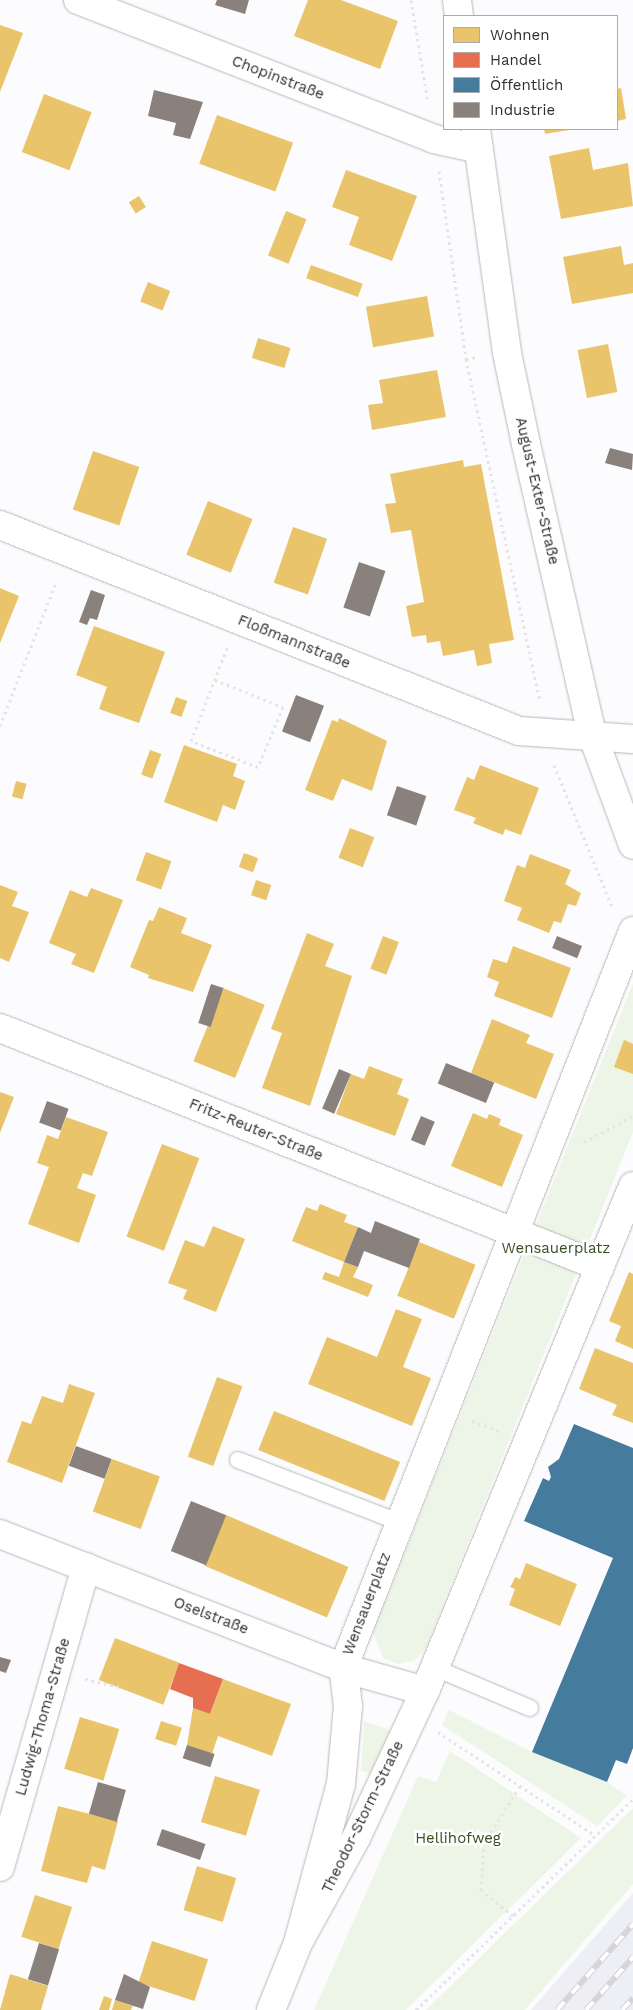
<!DOCTYPE html>
<html>
<head>
<meta charset="utf-8">
<style>
	body { margin:0 }
	#map { position:relative; width:633px; height:2010px; overflow:hidden; background:#fcfcfe; font-family:"Work Sans",sans-serif }
	div>[style] { position:absolute }
	[style*='--x'] { left:calc(var(--x)*1px); top:calc(var(--y)*1px); width:calc(var(--w)*1px); rotate:calc(var(--a)*1deg) }
	.built>* { inset:0; background:#eeeef5 }
	.green>* { inset:0; background:#edf5e7 }
	.homes>* { inset:0; background:#e9c46a; transform-origin:0 0 }
	.shops>* { inset:0; background:#e76f51 }
	.public>* { inset:0; background:#457b9d }
	.industry>* { inset:0; background:#8a817c; transform-origin:0 0 }
	.path>* { height:3px; margin-top:-1.5px; transform-origin:0; background:repeating-linear-gradient(90deg,#e4e4e5 0 2.5px,transparent 0 6.5px) }
	.roads { filter:drop-shadow(0 0 1px #b8b8ba) drop-shadow(0 0 1px #b8b8ba) }
	.service>* { height:16px; margin:-8px; padding:0 8px; transform-origin:8px; border-radius:8px; background:#fff }
	.minor>* { height:28px; margin:-14px; padding:0 14px; transform-origin:14px; border-radius:14px; background:#fff }
	.rail>* { height:5.5px; margin-top:-2.75px; transform-origin:0; background:repeating-linear-gradient(90deg,#fff 0 11px,#d5d5d6 0 22px); box-sizing:border-box; border-block:1px solid #d5d5d6 }
	span { translate:-50% -50%; white-space:nowrap; text-align:center; line-height:1.15; -webkit-text-stroke:5px #fff; paint-order:stroke }
	.street-label { font-size:15px; color:#2f2f31 }
	.park-label { font-size:15px; color:#374d22 }
	.legend { position:absolute; left:443px; top:15px; width:175px; height:115px; box-sizing:border-box; background:#fff; border:1px solid #acacad; margin:0; padding:6px 9px; list-style:none; font-size:15px; color:#2f2f31 }
	.legend li { display:flex; align-items:center; gap:10px; height:25px }
	.legend b { width:25px; border:1px solid #acacad }
</style>
</head>
<body>
<div id="map">
	<div class="built">
		<i style="clip-path:polygon(633px 1893px,633px 2010px,531px 2010px)"></i>
	</div>
	<div class="green">
		<i style="clip-path:polygon(633px 983px,633px 1132px,425px 1650px,414px 1661px,397px 1664px,383px 1658px,373px 1632px)"></i>
		<i style="clip-path:polygon(449px 1710px,532px 1752px,607px 1782px,627px 1796px,597px 1826px,442px 1725px)"></i>
		<i style="clip-path:polygon(364px 1721px,390px 1730px,370px 1774px,361px 1770px)"></i>
		<i style="clip-path:polygon(450px 1751px,581px 1838px,406px 2010px,314px 2010px,418px 1776px,436px 1782px)"></i>
		<i style="clip-path:polygon(633px 1808px,633px 1884px,525px 2010px,426px 2010px)"></i>
	</div>
	<div class="homes">
		<i style="clip-path:polygon(308px 0,341px 0,398px 21px,380px 69px,294px 36px)"></i>
		<i style="clip-path:polygon(0 25px,23px 33px,0 92px)"></i>
		<i style="clip-path:polygon(621px 88px,626px 119px,617px 121px,617px 89px)"></i>
		<i style="left:44px;top:94px;width:51px;height:62px;rotate:21deg"></i>
		<i style="left:217px;top:115px;width:81px;height:52px;rotate:20deg"></i>
		<i style="clip-path:polygon(544px 129px,569px 129px,569px 130px,545px 134px)"></i>
		<i style="clip-path:polygon(589px 148px,593px 170px,628px 163px,633px 206px,561px 219px,549px 156px)"></i>
		<i style="clip-path:polygon(346px 170px,417px 196px,392px 261px,349px 245px,359px 217px,332px 207px)"></i>
		<i style="left:139px;top:196px;width:13px;height:12px;rotate:58deg"></i>
		<i style="left:286px;top:211px;width:22px;height:48px;rotate:22deg"></i>
		<i style="clip-path:polygon(621px 246px,624px 265px,633px 263px,633px 293px,572px 304px,563px 257px)"></i>
		<i style="left:311px;top:265px;width:55px;height:14px;rotate:20deg"></i>
		<i style="left:148px;top:282px;width:24px;height:21px;rotate:22deg"></i>
		<i style="left:427px;top:296px;width:41px;height:62px;rotate:80deg"></i>
		<i style="left:258px;top:338px;width:34px;height:21px;rotate:17deg"></i>
		<i style="left:608px;top:344px;width:49px;height:31px;rotate:79deg"></i>
		<i style="clip-path:polygon(437px 370px,446px 417px,372px 430px,368px 405px,383px 403px,379px 380px)"></i>
		<i style="left:93px;top:451px;width:49px;height:62px;rotate:19deg"></i>
		<i style="clip-path:polygon(463px 460px,464px 467px,481px 464px,514px 640px,489px 644px,492px 663px,477px 666px,474px 650px,443px 656px,440px 641px,427px 643px,426px 635px,412px 637px,406px 606px,424px 602px,411px 530px,391px 533px,385px 504px,396px 503px,390px 474px)"></i>
		<i style="left:208px;top:501px;width:48px;height:58px;rotate:22deg"></i>
		<i style="left:293px;top:527px;width:36px;height:59px;rotate:19deg"></i>
		<i style="clip-path:polygon(0 588px,19px 596px,0 643px)"></i>
		<i style="clip-path:polygon(94px 626px,165px 652px,139px 723px,99px 709px,107px 687px,76px 675px)"></i>
		<i style="left:176px;top:697px;width:12px;height:17px;rotate:20deg"></i>
		<i style="clip-path:polygon(339px 718px,387px 741px,372px 791px,342px 779px,333px 801px,305px 790px,332px 720px,338px 722px)"></i>
		<i style="clip-path:polygon(184px 745px,237px 764px,233px 776px,245px 781px,235px 810px,223px 805px,217px 822px,164px 802px)"></i>
		<i style="left:150px;top:750px;width:12px;height:26px;rotate:20deg"></i>
		<i style="clip-path:polygon(480px 765px,539px 788px,521px 835px,505px 829px,503px 835px,473px 823px,476px 818px,454px 810px,467px 777px,474px 780px)"></i>
		<i style="left:16px;top:781px;width:11px;height:16px;rotate:15deg"></i>
		<i style="left:350px;top:828px;width:26px;height:32px;rotate:21deg"></i>
		<i style="left:146px;top:852px;width:27px;height:30px;rotate:20deg"></i>
		<i style="left:244px;top:853px;width:15px;height:15px;rotate:20deg"></i>
		<i style="clip-path:polygon(530px 854px,571px 870px,565px 884px,581px 893px,576px 906px,568px 904px,561px 923px,554px 921px,549px 933px,517px 920px,522px 908px,504px 901px,517px 865px,525px 868px)"></i>
		<i style="left:256px;top:880px;width:16px;height:16px;rotate:18deg"></i>
		<i style="clip-path:polygon(0 885px,18px 892px,12px 906px,29px 912px,9px 962px,0 958px)"></i>
		<i style="clip-path:polygon(91px 888px,123px 900px,94px 973px,71px 964px,76px 954px,49px 943px,70px 890px,87px 897px)"></i>
		<i style="clip-path:polygon(159px 907px,187px 918px,181px 933px,212px 945px,193px 992px,148px 978px,149px 975px,130px 967px,149px 920px,153px 921px)"></i>
		<i style="clip-path:polygon(307px 933px,334px 944px,325px 966px,352px 976px,310px 1106px,262px 1088px,282px 1033px,271px 1029px)"></i>
		<i style="left:383px;top:936px;width:17px;height:35px;rotate:21deg"></i>
		<i style="clip-path:polygon(513px 946px,571px 968px,552px 1018px,494px 996px,499px 982px,487px 977px,493px 959px,507px 963px)"></i>
		<i style="left:223px;top:988px;width:45px;height:79px;rotate:22deg"></i>
		<i style="clip-path:polygon(492px 1019px,530px 1035px,526px 1043px,554px 1054px,536px 1099px,471px 1073px)"></i>
		<i style="clip-path:polygon(624px 1040px,633px 1044px,633px 1074px,614px 1067px)"></i>
		<i style="clip-path:polygon(369px 1066px,403px 1079px,397px 1094px,409px 1099px,395px 1136px,336px 1114px,351px 1074px,364px 1079px)"></i>
		<i style="clip-path:polygon(0 1092px,14px 1097px,0 1133px)"></i>
		<i style="clip-path:polygon(473px 1113px,487px 1119px,489px 1114px,501px 1119px,499px 1125px,523px 1135px,502px 1187px,451px 1166px)"></i>
		<i style="clip-path:polygon(66px 1117px,108px 1132px,92px 1176px,83px 1173px,77px 1188px,96px 1195px,79px 1243px,28px 1224px,49px 1167px,37px 1163px,47px 1135px,58px 1139px)"></i>
		<i style="left:162px;top:1144px;width:40px;height:99px;rotate:21deg"></i>
		<i style="clip-path:polygon(320px 1204px,347px 1215px,344px 1222px,358px 1227px,344px 1262px,292px 1241px,306px 1207px,317px 1211px)"></i>
		<i style="clip-path:polygon(213px 1226px,245px 1239px,216px 1312px,183px 1299px,187px 1290px,168px 1283px,185px 1240px,204px 1247px)"></i>
		<i style="left:419px;top:1242px;width:61px;height:58px;rotate:22deg"></i>
		<i style="clip-path:polygon(344px 1262px,358px 1267px,353px 1277px,373px 1285px,368px 1297px,322px 1279px,325px 1272px,339px 1277px)"></i>
		<i style="clip-path:polygon(629px 1272px,633px 1274px,633px 1349px,615px 1341px,621px 1326px,609px 1321px)"></i>
		<i style="clip-path:polygon(396px 1309px,422px 1319px,403px 1367px,431px 1378px,412px 1426px,308px 1384px,327px 1337px,377px 1357px)"></i>
		<i style="clip-path:polygon(595px 1348px,633px 1363px,633px 1423px,612px 1415px,617px 1405px,579px 1389px)"></i>
		<i style="left:217px;top:1377px;width:27px;height:85px;rotate:20deg"></i>
		<i style="clip-path:polygon(69px 1384px,95px 1393px,62px 1483px,7px 1462px,22px 1421px,31px 1424px,42px 1396px,63px 1403px)"></i>
		<i style="left:274px;top:1411px;width:136px;height:42px;rotate:22deg"></i>
		<i style="left:112px;top:1459px;width:51px;height:56px;rotate:20deg"></i>
		<i style="left:226px;top:1515px;width:133px;height:55px;rotate:23deg"></i>
		<i style="clip-path:polygon(526px 1563px,577px 1584px,560px 1626px,509px 1605px,515px 1589px,510px 1587px,513px 1582px,515px 1577px,520px 1579px)"></i>
		<i style="left:115px;top:1638px;width:69px;height:45px;rotate:21deg"></i>
		<i style="clip-path:polygon(223px 1679px,291px 1704px,272px 1756px,218px 1736px,212px 1754px,187px 1745px,193px 1708px,210px 1714px)"></i>
		<i style="left:80px;top:1717px;width:41px;height:54px;rotate:17deg"></i>
		<i style="left:161px;top:1721px;width:22px;height:19px;rotate:18deg"></i>
		<i style="left:215px;top:1776px;width:47px;height:48px;rotate:17deg"></i>
		<i style="clip-path:polygon(58px 1806px,118px 1821px,105px 1870px,92px 1866px,87px 1883px,41px 1871px)"></i>
		<i style="left:197px;top:1866px;width:41px;height:46px;rotate:17deg"></i>
		<i style="left:35px;top:1895px;width:39px;height:44px;rotate:18deg"></i>
		<i style="left:152px;top:1941px;width:59px;height:44px;rotate:18deg"></i>
		<i style="clip-path:polygon(10px 1974px,48px 1986px,41px 2010px,0 2010px)"></i>
		<i style="clip-path:polygon(104px 1996px,112px 1999px,109px 2010px,99px 2010px)"></i>
		<i style="clip-path:polygon(115px 2000px,133px 2006px,131px 2010px,112px 2010px)"></i>
	</div>
	<div class="shops">
		<i style="clip-path:polygon(179px 1663px,223px 1679px,210px 1714px,193px 1708px,193px 1698px,170px 1689px)"></i>
	</div>
	<div class="public">
		<i style="clip-path:polygon(574px 1424px,633px 1448px,633px 1748px,627px 1764px,616px 1760px,607px 1782px,532px 1752px,613px 1558px,524px 1521px,543px 1478px,549px 1481px,551px 1477px,548px 1467px,559px 1459px)"></i>
	</div>
	<div class="industry">
		<i style="clip-path:polygon(217px 0,249px 0,245px 14px,215px 5px)"></i>
		<i style="clip-path:polygon(154px 90px,203px 102px,190px 139px,173px 135px,176px 123px,148px 116px)"></i>
		<i style="clip-path:polygon(610px 448px,633px 454px,632px 470px,605px 463px)"></i>
		<i style="left:359px;top:562px;width:28px;height:48px;rotate:19deg"></i>
		<i style="clip-path:polygon(91px 590px,105px 595px,97px 620px,90px 618px,87px 625px,79px 622px)"></i>
		<i style="left:296px;top:695px;width:30px;height:39px;rotate:21deg"></i>
		<i style="left:397px;top:786px;width:31px;height:31px;rotate:19deg"></i>
		<i style="left:557px;top:936px;width:27px;height:13px;rotate:22deg"></i>
		<i style="left:211px;top:984px;width:13px;height:41px;rotate:18deg"></i>
		<i style="left:446px;top:1063px;width:52px;height:22px;rotate:22deg"></i>
		<i style="left:339px;top:1069px;width:13px;height:43px;rotate:23deg"></i>
		<i style="left:47px;top:1101px;width:23px;height:23px;rotate:20deg"></i>
		<i style="left:421px;top:1116px;width:15px;height:26px;rotate:23deg"></i>
		<i style="clip-path:polygon(375px 1221px,420px 1239px,409px 1268px,364px 1251px,358px 1267px,344px 1262px,358px 1227px,371px 1233px)"></i>
		<i style="left:76px;top:1446px;width:38px;height:21px;rotate:20deg"></i>
		<i style="left:191px;top:1501px;width:38px;height:54px;rotate:22deg"></i>
		<i style="clip-path:polygon(0 1657px,11px 1660px,6px 1673px,0 1671px)"></i>
		<i style="left:187px;top:1745px;width:29px;height:14px;rotate:18deg"></i>
		<i style="left:98px;top:1782px;width:29px;height:33px;rotate:16deg"></i>
		<i style="left:162px;top:1829px;width:46px;height:17px;rotate:19deg"></i>
		<i style="left:39px;top:1943px;width:21px;height:38px;rotate:17deg"></i>
		<i style="clip-path:polygon(124px 1974px,150px 1987px,143px 2009px,115px 2000px)"></i>
	</div>
	<div class="path">
		<i style="--x:411;--y:0;--w:104;--a:80.6"></i>
		<i style="--x:439;--y:171;--w:190;--a:81.8"></i>
		<i style="--x:466;--y:359;--w:351;--a:77.8"></i>
		<i style="--x:466;--y:359;--w:12;--a:-9"></i>
		<i style="--x:215;--y:680;--w:73;--a:21.7"></i>
		<i style="--x:283;--y:707;--w:65;--a:112.6"></i>
		<i style="--x:258;--y:767;--w:72;--a:-158.8"></i>
		<i style="--x:191;--y:741;--w:100;--a:-68.8"></i>
		<i style="--x:0;--y:726;--w:155;--a:-68.7"></i>
		<i style="--x:554;--y:765;--w:156;--a:67.7"></i>
		<i style="--x:584;--y:1142;--w:55;--a:-28"></i>
		<i style="--x:472;--y:1421;--w:29;--a:20"></i>
		<i style="--x:85;--y:1679;--w:39;--a:13"></i>
		<i style="--x:438;--y:1732;--w:188;--a:33.3"></i>
		<i style="--x:513;--y:1916;--w:41;--a:-140.9"></i>
		<i style="--x:481;--y:1890;--w:47;--a:-86.3"></i>
		<i style="--x:484;--y:1843;--w:67;--a:-57.7"></i>
		<i style="--x:416;--y:2010;--w:303;--a:-44.2"></i>
	</div>
	<div class="roads">
		<div class="service">
			<i style="--x:238;--y:1460;--w:173;--a:21.1"></i>
			<i style="--x:435;--y:1668;--w:103;--a:22.8"></i>
		</div>
		<div class="minor">
			<i style="--x:78;--y:0;--w:382;--a:21.3"></i>
			<i style="--x:434;--y:139;--w:46;--a:12.5"></i>
			<i style="--x:457;--y:0;--w:16;--a:83"></i>
			<i style="--x:476;--y:129;--w:226;--a:82.1"></i>
			<i style="--x:507;--y:353;--w:93;--a:78.2"></i>
			<i style="--x:526;--y:444;--w:297;--a:77.2"></i>
			<i style="--x:592;--y:734;--w:118;--a:69.7"></i>
			<i style="--x:0;--y:525;--w:558;--a:21.65"></i>
			<i style="--x:519;--y:731;--w:114;--a:4"></i>
			<i style="--x:0;--y:1028;--w:645;--a:21.67"></i>
			<i style="--x:0;--y:1534;--w:368;--a:21.3"></i>
			<i style="--x:343;--y:1668;--w:85;--a:15.7"></i>
			<i style="--x:0;--y:1867;--w:312;--a:-74"></i>
			<i style="--x:298;--y:1943;--w:165;--a:-74.9"></i>
			<i style="--x:341;--y:1784;--w:78;--a:-84.9"></i>
			<i style="--x:348;--y:1706;--w:38;--a:-97"></i>
			<i style="--x:343;--y:1668;--w:792;--a:-68.52"></i>
			<i style="--x:271;--y:2010;--w:72;--a:-68.1"></i>
			<i style="--x:298;--y:1943;--w:122;--a:-61.1"></i>
			<i style="--x:357;--y:1836;--w:160;--a:-64.9"></i>
			<i style="--x:425;--y:1691;--w:546;--a:-67.61"></i>
		</div>
	</div>
	<div class="rail">
		<i style="--x:557;--y:2010;--w:115;--a:-48.5"></i>
		<i style="--x:586;--y:2010;--w:71;--a:-48.4"></i>
		<i style="--x:622;--y:2010;--w:16;--a:-47"></i>
	</div>
	<div class="street-label">
		<span style="left:278px;top:78px;rotate:21deg">Chopinstraße</span>
		<span style="left:537px;top:491px;rotate:77deg">August-Exter-Straße</span>
		<span style="left:294px;top:642px;rotate:22deg">Floßmannstraße</span>
		<span style="left:256px;top:1130px;rotate:22deg">Fritz-Reuter-Straße</span>
		<span style="left:367px;top:1604px;rotate:-69deg">Wensauerplatz</span>
		<span style="left:211px;top:1616px;rotate:21deg">Oselstraße</span>
		<span style="left:43px;top:1717px;rotate:-74deg">Ludwig-Thoma-Straße</span>
		<span style="left:363px;top:1817px;rotate:-64deg">Theodor-Storm-Straße</span>
	</div>
	<div class="park-label">
		<span style="left:556px;top:1249px">Wensauerplatz</span>
		<span style="left:458px;top:1839px">Hellihofweg</span>
	</div>
	<ul class="legend">
	<li><b style="height:14px;background:#e9c46a"></b>Wohnen</li>
	<li><b style="height:14px;background:#e76f51"></b>Handel</li>
	<li><b style="height:14px;background:#457b9d"></b>Öffentlich</li>
	<li><b style="height:14px;background:#8a817c"></b>Industrie</li>
	</ul>
</div>
</body>
</html>
